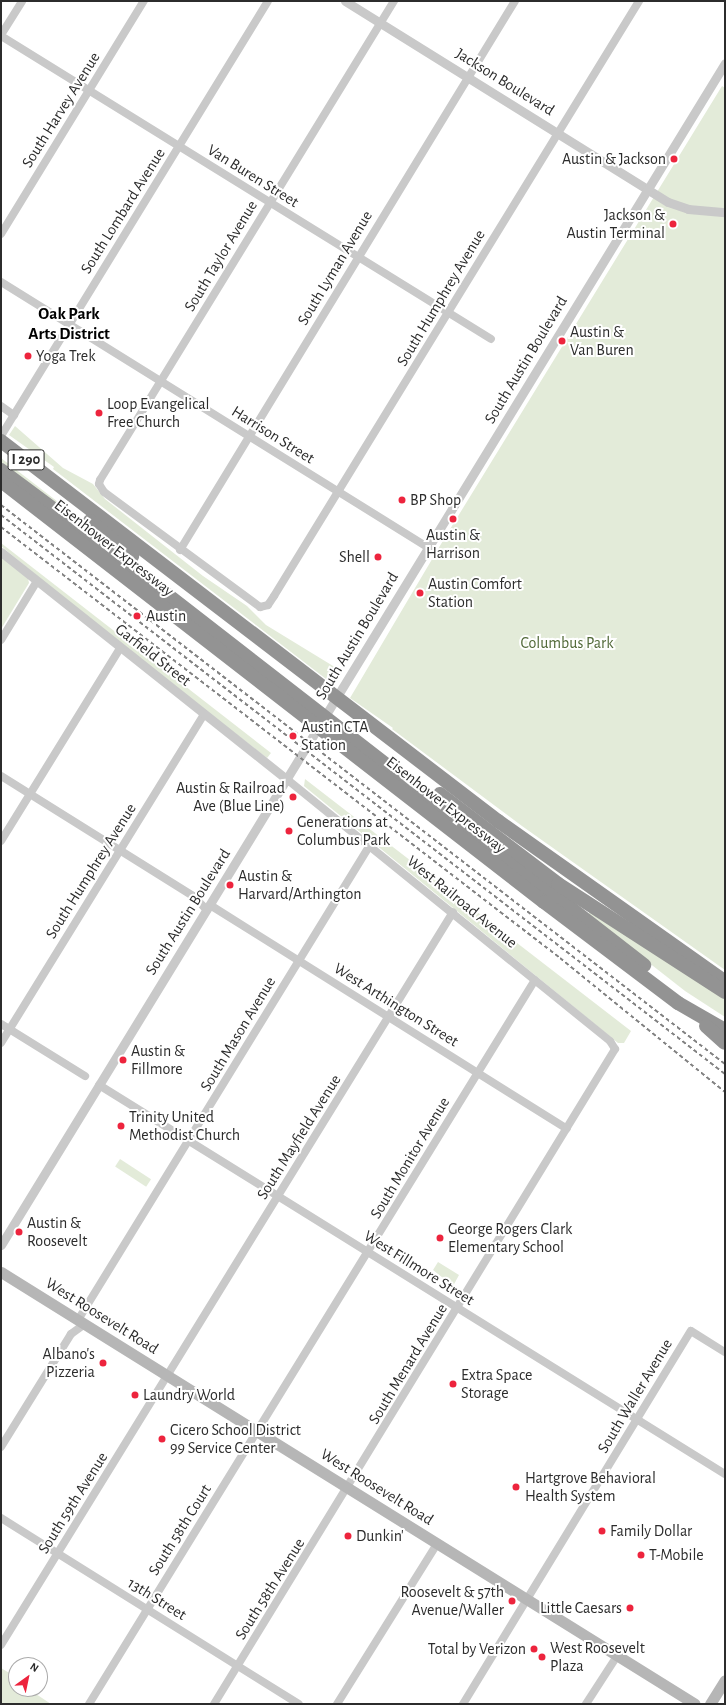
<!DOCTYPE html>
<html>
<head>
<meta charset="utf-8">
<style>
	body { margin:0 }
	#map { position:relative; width:726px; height:1705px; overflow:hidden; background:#fff; font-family:"Alegreya Sans",sans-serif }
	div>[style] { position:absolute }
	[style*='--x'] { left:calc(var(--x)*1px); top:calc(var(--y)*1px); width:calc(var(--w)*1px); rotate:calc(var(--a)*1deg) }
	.green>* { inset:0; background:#e3ebd9; transform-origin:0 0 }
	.minor>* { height:8px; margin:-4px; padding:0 4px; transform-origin:4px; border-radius:4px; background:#c9c9c9 }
	.tertiary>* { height:9px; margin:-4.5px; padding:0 4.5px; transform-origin:4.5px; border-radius:4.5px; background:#c9c9c9 }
	.secondary>* { height:11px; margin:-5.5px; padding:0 5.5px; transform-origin:5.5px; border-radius:5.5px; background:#b6b6b6 }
	.motorway>* { height:14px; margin:-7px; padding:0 7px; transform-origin:7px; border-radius:7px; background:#939393 }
	.rail>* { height:2px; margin-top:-1px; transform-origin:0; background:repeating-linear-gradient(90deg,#818181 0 4px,transparent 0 7px) }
	.dots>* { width:11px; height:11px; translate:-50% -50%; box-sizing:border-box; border:2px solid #fff; border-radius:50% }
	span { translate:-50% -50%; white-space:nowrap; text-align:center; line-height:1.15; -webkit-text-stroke:4px #fff; paint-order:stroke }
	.shield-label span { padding:1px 3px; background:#fff; border:1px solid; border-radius:3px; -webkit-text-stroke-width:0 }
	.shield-label { font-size:15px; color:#2c2c2c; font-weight:700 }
	.street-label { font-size:16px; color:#2c2c2c }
	.poi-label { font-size:16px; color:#2c2c2c }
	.right { translate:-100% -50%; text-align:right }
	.left { translate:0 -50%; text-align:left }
	.park-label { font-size:16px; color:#516938 }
	.neighbourhood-label { font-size:17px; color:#000; font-weight:700 }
	.frame { position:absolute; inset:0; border:2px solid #2c2c2c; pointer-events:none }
	.north { position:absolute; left:8px; top:1657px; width:40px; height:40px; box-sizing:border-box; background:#fff; border:1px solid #ababab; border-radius:50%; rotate:33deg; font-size:11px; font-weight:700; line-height:16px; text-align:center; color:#2c2c2c }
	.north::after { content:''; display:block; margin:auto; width:14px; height:18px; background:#ed243d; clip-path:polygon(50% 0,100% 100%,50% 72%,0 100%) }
</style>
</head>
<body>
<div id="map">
	<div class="green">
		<i style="clip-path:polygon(722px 86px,725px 88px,725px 970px,522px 826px,392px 729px,393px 728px,350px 698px,444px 539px)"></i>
		<i style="clip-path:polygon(15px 426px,63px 468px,93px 484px,105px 499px,203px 576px,247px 606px,266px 625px,338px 669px,330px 682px,53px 469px,54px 467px,9px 435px)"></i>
		<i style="clip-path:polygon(1px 458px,58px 502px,78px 519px,1px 463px)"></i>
		<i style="clip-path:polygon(1px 543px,271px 753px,267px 758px,112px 638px,1px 546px)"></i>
		<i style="clip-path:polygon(1px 555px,28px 578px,29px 583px,1px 629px)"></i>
		<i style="clip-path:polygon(305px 779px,631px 1031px,624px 1043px,618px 1043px,304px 786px)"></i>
		<i style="clip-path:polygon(590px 911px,725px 999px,725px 1017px,685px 991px,588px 915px)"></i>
		<i style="left:120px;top:1159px;width:37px;height:9px;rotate:33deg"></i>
		<i style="clip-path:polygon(438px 1262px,459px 1275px,453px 1286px,433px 1270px)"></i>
		<i style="clip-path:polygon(1px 1668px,16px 1677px,16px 1689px,35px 1689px,33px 1692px,51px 1704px,1px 1704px)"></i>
	</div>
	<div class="minor">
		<i style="--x:394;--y:1;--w:562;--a:121.54"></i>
		<i style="--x:100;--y:480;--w:4;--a:104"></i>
		<i style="--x:99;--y:484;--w:9;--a:58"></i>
		<i style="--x:104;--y:492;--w:194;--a:36.4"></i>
		<i style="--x:260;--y:607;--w:8;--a:-14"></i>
		<i style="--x:268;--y:605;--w:11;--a:-56"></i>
		<i style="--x:274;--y:596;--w:698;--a:-58.47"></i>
		<i style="--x:1;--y:35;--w:40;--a:-58"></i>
		<i style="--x:1;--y:36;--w:576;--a:31.73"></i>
		<i style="--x:1;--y:234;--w:273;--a:-58.5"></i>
		<i style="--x:1;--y:282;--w:504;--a:31.86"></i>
		<i style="--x:1;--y:406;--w:16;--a:35"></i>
		<i style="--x:1;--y:436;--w:510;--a:-58.46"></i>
		<i style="--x:180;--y:550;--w:643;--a:-58.61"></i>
		<i style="--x:1;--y:640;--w:69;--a:-58.6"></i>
		<i style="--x:1;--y:776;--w:226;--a:32"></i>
		<i style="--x:193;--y:896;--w:20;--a:45"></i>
		<i style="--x:1;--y:841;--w:227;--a:-58.3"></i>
		<i style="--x:210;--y:905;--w:421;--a:32.1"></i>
		<i style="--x:1;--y:1024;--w:99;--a:31.8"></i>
		<i style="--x:1;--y:1043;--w:387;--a:-58.3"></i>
		<i style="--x:99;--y:1085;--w:737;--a:31.86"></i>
		<i style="--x:78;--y:1320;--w:558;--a:-58.42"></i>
		<i style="--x:1;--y:1447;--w:133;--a:-58.2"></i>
		<i style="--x:71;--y:1334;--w:17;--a:-36"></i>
		<i style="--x:1;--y:1518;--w:351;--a:32"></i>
		<i style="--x:1;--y:1645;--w:861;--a:-58.34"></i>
		<i style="--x:89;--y:1704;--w:850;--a:-58.37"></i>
		<i style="--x:214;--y:1704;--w:768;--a:-58.52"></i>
		<i style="--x:615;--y:1049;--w:9;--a:-122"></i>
		<i style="--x:610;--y:1041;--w:414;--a:-141"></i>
		<i style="--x:337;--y:1704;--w:189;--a:-58"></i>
		<i style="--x:463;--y:1704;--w:437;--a:-58.6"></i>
		<i style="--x:691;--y:1331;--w:40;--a:32"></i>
		<i style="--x:586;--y:1704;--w:57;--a:-57.1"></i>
	</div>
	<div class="tertiary">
		<i style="--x:345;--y:1;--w:380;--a:31.9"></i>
		<i style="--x:668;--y:202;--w:21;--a:19"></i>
		<i style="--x:688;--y:209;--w:37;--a:5"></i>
		<i style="--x:1;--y:552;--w:367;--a:38.5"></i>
		<i style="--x:1;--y:1245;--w:1386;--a:-58.51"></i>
	</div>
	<div class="secondary">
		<i style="--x:1;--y:1272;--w:817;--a:31.9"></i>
		<i style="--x:710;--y:1704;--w:28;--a:-58"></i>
	</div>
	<div class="motorway">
		<i style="--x:1;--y:441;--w:626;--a:37.4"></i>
		<i style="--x:498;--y:821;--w:278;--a:35.3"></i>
		<i style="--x:1;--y:470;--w:176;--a:36.7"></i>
		<i style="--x:142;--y:575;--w:636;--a:37.84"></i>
		<i style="--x:1;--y:481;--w:687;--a:37.79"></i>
		<i style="--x:544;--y:902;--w:168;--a:37"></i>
		<i style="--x:678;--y:1003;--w:54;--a:29.9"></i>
		<i style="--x:90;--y:521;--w:55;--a:39.8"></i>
		<i style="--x:440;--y:794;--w:148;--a:37.3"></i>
		<i style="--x:558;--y:884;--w:199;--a:32.9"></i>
		<i style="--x:706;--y:1026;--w:25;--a:42"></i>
	</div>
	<div class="rail">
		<i style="--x:1;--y:505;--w:915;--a:37.67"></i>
		<i style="--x:1;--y:515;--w:915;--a:37.67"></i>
		<i style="--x:1;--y:527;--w:706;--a:37.63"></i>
		<i style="--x:560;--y:958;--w:213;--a:39.1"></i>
	</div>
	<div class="dots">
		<i style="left:674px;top:159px;background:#ed243d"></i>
		<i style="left:673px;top:224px;background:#ed243d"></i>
		<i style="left:562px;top:341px;background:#ed243d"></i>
		<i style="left:28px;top:356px;background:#ed243d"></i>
		<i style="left:99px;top:413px;background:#ed243d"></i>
		<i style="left:402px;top:500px;background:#ed243d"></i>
		<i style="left:453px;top:519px;background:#ed243d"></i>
		<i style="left:378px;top:557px;background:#ed243d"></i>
		<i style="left:420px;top:593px;background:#ed243d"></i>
		<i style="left:137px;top:616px;background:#ed243d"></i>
		<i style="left:293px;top:736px;background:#ed243d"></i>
		<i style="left:293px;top:797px;background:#ed243d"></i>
		<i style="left:289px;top:831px;background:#ed243d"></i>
		<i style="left:230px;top:885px;background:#ed243d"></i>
		<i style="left:123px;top:1060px;background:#ed243d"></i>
		<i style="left:121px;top:1126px;background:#ed243d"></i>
		<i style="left:19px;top:1232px;background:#ed243d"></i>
		<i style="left:440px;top:1238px;background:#ed243d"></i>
		<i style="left:103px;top:1363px;background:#ed243d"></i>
		<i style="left:453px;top:1384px;background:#ed243d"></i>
		<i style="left:135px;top:1395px;background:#ed243d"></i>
		<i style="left:162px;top:1439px;background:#ed243d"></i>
		<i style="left:516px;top:1487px;background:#ed243d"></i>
		<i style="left:602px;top:1531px;background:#ed243d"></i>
		<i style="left:348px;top:1536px;background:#ed243d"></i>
		<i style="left:641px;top:1555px;background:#ed243d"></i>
		<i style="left:512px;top:1601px;background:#ed243d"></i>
		<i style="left:630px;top:1608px;background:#ed243d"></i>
		<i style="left:534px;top:1649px;background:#ed243d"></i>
		<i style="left:542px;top:1657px;background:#ed243d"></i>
	</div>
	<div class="shield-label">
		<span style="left:26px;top:460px">I 290</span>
	</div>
	<div class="street-label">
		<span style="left:505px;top:82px;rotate:32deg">Jackson Boulevard</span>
		<span style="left:61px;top:110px;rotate:-58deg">South Harvey Avenue</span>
		<span style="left:253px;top:176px;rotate:32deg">Van Buren Street</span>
		<span style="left:123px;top:211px;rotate:-58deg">South Lombard Avenue</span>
		<span style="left:221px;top:256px;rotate:-59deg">South Taylor Avenue</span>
		<span style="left:335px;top:268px;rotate:-59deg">South Lyman Avenue</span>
		<span style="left:441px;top:298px;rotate:-59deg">South Humphrey Avenue</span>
		<span style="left:526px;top:360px;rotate:-59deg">South Austin Boulevard</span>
		<span style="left:273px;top:435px;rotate:32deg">Harrison Street</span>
		<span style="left:114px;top:548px;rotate:38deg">Eisenhower Expressway</span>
		<span style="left:357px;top:636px;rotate:-59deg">South Austin Boulevard</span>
		<span style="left:153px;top:655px;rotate:38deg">Garfield Street</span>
		<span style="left:446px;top:805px;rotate:38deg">Eisenhower Expressway</span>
		<span style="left:91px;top:871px;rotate:-58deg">South Humphrey Avenue</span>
		<span style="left:462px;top:902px;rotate:39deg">West Railroad Avenue</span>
		<span style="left:188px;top:912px;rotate:-58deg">South Austin Boulevard</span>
		<span style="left:396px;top:1005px;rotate:32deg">West Arthington Street</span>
		<span style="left:238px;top:1034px;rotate:-59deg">South Mason Avenue</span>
		<span style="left:299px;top:1137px;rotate:-58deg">South Mayfield Avenue</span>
		<span style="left:410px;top:1158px;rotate:-59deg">South Monitor Avenue</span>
		<span style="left:419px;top:1268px;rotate:32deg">West Fillmore Street</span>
		<span style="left:102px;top:1316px;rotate:32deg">West Roosevelt Road</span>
		<span style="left:408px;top:1364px;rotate:-59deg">South Menard Avenue</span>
		<span style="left:635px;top:1396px;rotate:-59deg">South Waller Avenue</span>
		<span style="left:377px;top:1487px;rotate:32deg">West Roosevelt Road</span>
		<span style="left:73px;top:1503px;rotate:-58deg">South 59th Avenue</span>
		<span style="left:180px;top:1530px;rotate:-58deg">South 58th Court</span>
		<span style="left:270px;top:1589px;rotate:-58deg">South 58th Avenue</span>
		<span style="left:157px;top:1599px;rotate:32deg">13th Street</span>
	</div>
	<div class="poi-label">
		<span class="right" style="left:666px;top:159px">Austin &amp; Jackson</span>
		<span class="right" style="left:665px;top:224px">Jackson &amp;<br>Austin Terminal</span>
		<span class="left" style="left:570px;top:341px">Austin &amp;<br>Van Buren</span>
		<span class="left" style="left:36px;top:356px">Yoga Trek</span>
		<span class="left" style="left:107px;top:413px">Loop Evangelical<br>Free Church</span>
		<span class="left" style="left:410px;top:500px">BP Shop</span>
		<span style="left:453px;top:544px">Austin &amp;<br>Harrison</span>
		<span class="right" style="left:370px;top:557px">Shell</span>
		<span class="left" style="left:428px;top:593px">Austin Comfort<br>Station</span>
		<span class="left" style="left:146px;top:616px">Austin</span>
		<span class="left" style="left:301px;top:736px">Austin CTA<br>Station</span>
		<span class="right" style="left:285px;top:797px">Austin &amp; Railroad<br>Ave (Blue Line)</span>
		<span class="left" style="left:297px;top:831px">Generations at<br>Columbus Park</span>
		<span class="left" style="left:238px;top:885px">Austin &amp;<br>Harvard/Arthington</span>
		<span class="left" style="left:131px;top:1060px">Austin &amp;<br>Fillmore</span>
		<span class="left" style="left:129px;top:1126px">Trinity United<br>Methodist Church</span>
		<span class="left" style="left:27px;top:1232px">Austin &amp;<br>Roosevelt</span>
		<span class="left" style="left:448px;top:1238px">George Rogers Clark<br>Elementary School</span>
		<span class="right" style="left:95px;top:1363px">Albano's<br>Pizzeria</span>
		<span class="left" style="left:461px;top:1384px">Extra Space<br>Storage</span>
		<span class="left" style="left:143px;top:1395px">Laundry World</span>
		<span class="left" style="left:170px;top:1439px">Cicero School District<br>99 Service Center</span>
		<span class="left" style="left:525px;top:1487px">Hartgrove Behavioral<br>Health System</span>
		<span class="left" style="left:610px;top:1531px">Family Dollar</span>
		<span class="left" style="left:356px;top:1536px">Dunkin'</span>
		<span class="left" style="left:649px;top:1555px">T-Mobile</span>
		<span class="right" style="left:504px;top:1601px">Roosevelt &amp; 57th<br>Avenue/Waller</span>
		<span class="right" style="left:622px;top:1608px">Little Caesars</span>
		<span class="left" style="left:550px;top:1657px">West Roosevelt<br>Plaza</span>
		<span class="right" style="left:526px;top:1649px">Total by Verizon</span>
	</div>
	<div class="park-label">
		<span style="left:567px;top:643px">Columbus Park</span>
	</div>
	<div class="neighbourhood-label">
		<span style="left:69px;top:324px">Oak Park<br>Arts District</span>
	</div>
	<div class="frame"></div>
	<div class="north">N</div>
</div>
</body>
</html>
